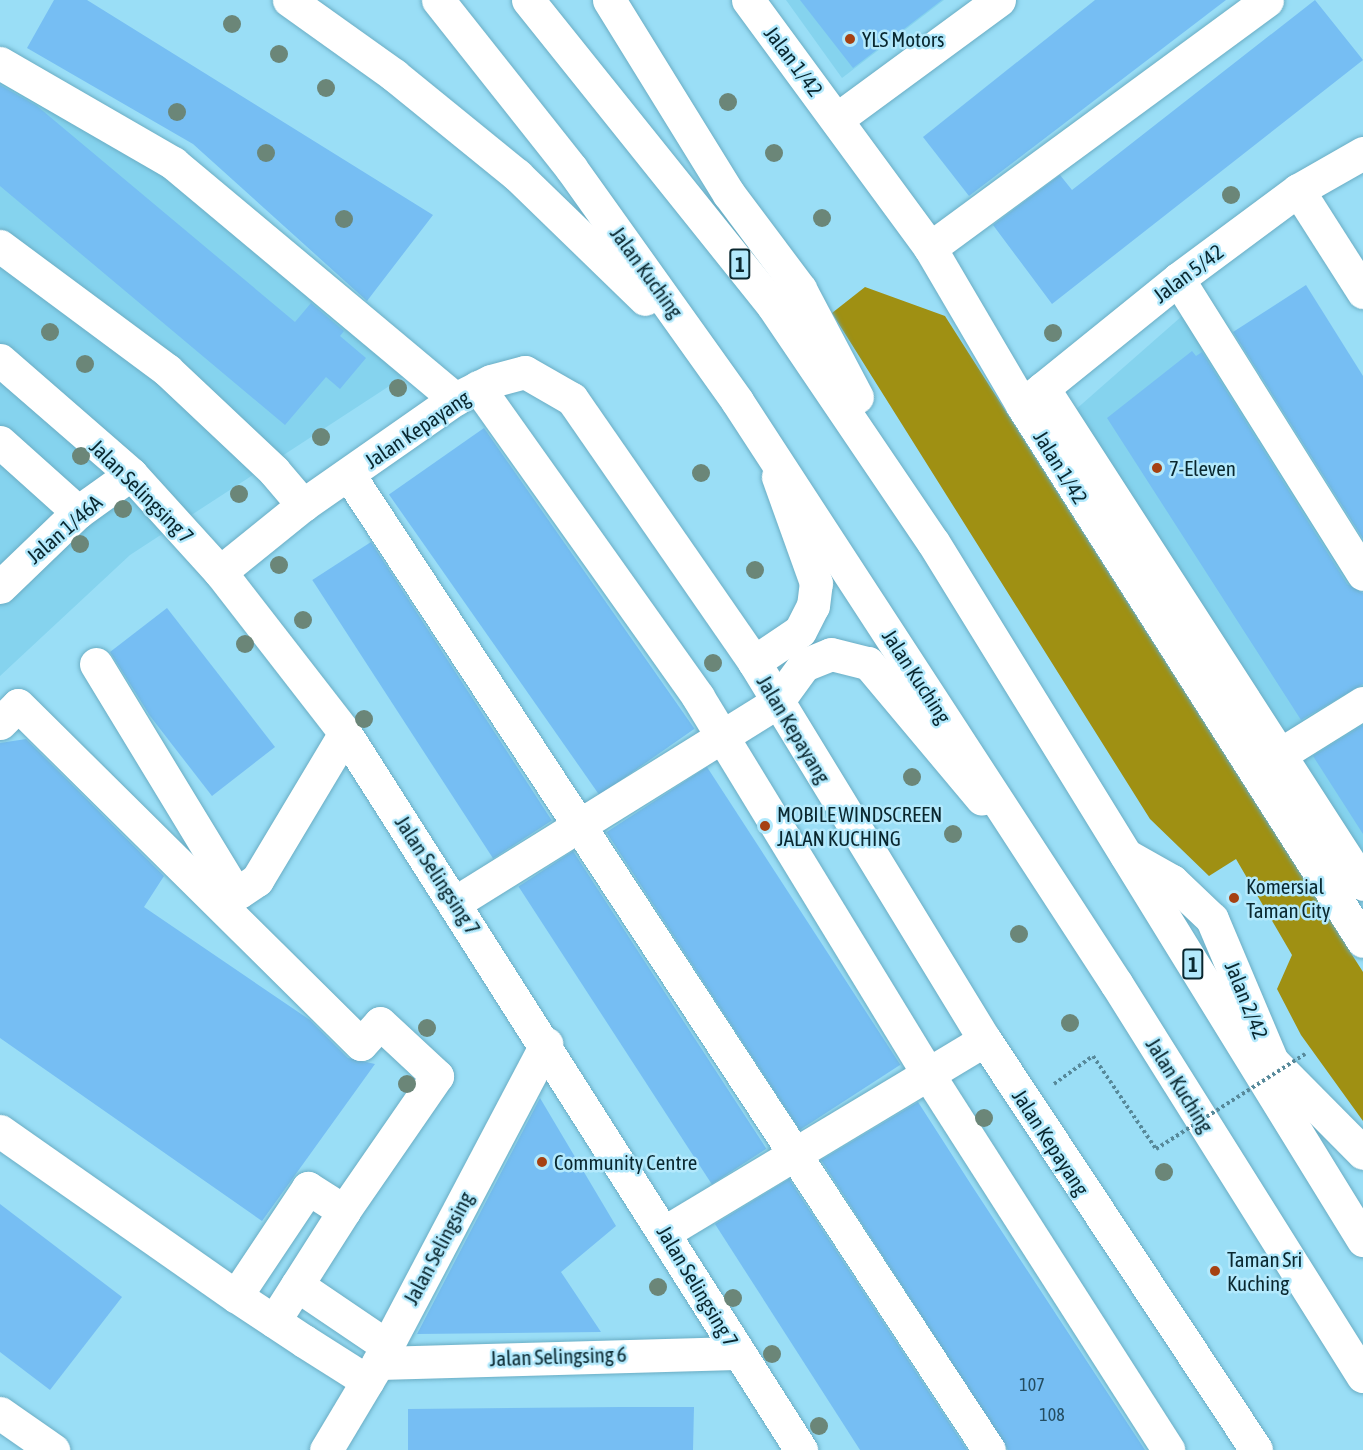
<!DOCTYPE html>
<html>
<head>
<meta charset="utf-8">
<style>
	body { margin:0 }
	#map { position:relative; width:1363px; height:1450px; overflow:hidden; background:#9adef6; font-family:"Asap Condensed",sans-serif }
	div>[style] { position:absolute }
	[style*='--x'] { left:calc(var(--x)*1px); top:calc(var(--y)*1px); width:calc(var(--w)*1px); rotate:calc(var(--a)*1deg) }
	.built>* { inset:0; background:#85d3ee }
	.forest>* { inset:0; background:#9f9013 }
	.building>* { inset:0; background:#76bef3; transform-origin:0 0 }
	.path>* { height:4px; margin-top:-2px; transform-origin:0; background:repeating-linear-gradient(90deg,#57899a 0 3px,transparent 0 6px) }
	.roads { filter:drop-shadow(0 0 2px #6aadc4) drop-shadow(0 0 2px #6aadc4) }
	.minor>* { height:33px; margin:-16.5px; padding:0 16.5px; transform-origin:16.5px; border-radius:16.5px; background:#fff }
	.highway>* { height:33px; margin:-16.5px; padding:0 16.5px; transform-origin:16.5px; border-radius:16.5px; background:#fff }
	.path-bridge>* { height:4px; margin-top:-2px; transform-origin:0; background:repeating-linear-gradient(90deg,#57899a 0 3px,transparent 0 6px) }
	.trees>* { width:18px; height:18px; margin:-9px; border-radius:50%; background:#6b8678 }
	.dots>* { width:16px; height:16px; translate:-50% -50%; box-sizing:border-box; border:3px solid #b3e9fc; border-radius:50% }
	span { translate:-50% -50%; white-space:nowrap; text-align:center; line-height:1.15; -webkit-text-stroke:5px #b3e9fc; paint-order:stroke }
	.number-label { font-size:18px; color:#244d60 }
	.number-label span { -webkit-text-stroke-width:0 }
	.shield-label span { padding:2px 4px; background:#b3e9fc; border:2px solid; border-radius:4px; -webkit-text-stroke-width:0 }
	.shield-label { font-size:20px; color:#09272f; font-weight:700 }
	.poi-label { font-size:21px; color:#09272f }
	.left { translate:0 -50%; text-align:left }
	.street-label { font-size:21px; color:#09272f }
</style>
</head>
<body>
<div id="map">
	<div class="built">
		<i style="clip-path:polygon(786px 0,944px 0,842px 78px)"></i>
		<i style="clip-path:polygon(0 52px,192px 157px,420px 366px,130px 555px,0 676px)"></i>
		<i style="clip-path:polygon(1182px 316px,1363px 603px,1363px 869px,1074px 411px)"></i>
	</div>
	<div class="forest">
		<i style="clip-path:polygon(865px 287px,945px 316px,1363px 972px,1363px 1121px,1301px 1035px,1277px 989px,1292px 955px,1236px 859px,1209px 876px,1150px 819px,832px 313px)"></i>
	</div>
	<div class="building">
		<i style="clip-path:polygon(54px 0,87px 0,433px 215px,367px 301px,193px 144px,27px 48px)"></i>
		<i style="clip-path:polygon(800px 0,942px 0,853px 68px)"></i>
		<i style="clip-path:polygon(1095px 0,1226px 0,969px 196px,923px 137px)"></i>
		<i style="clip-path:polygon(1315px 0,1363px 60px,1052px 304px,993px 225px,1060px 175px,1072px 190px)"></i>
		<i style="clip-path:polygon(0 85px,37px 106px,295px 322px,311px 303px,344px 331px,340px 336px,366px 358px,340px 389px,326px 377px,285px 425px,0 186px)"></i>
		<i style="clip-path:polygon(1306px 285px,1363px 376px,1363px 539px,1233px 332px)"></i>
		<i style="clip-path:polygon(1192px 351px,1196px 356px,1202px 352px,1347px 584px,1363px 593px,1363px 684px,1301px 720px,1107px 418px)"></i>
		<i style="left:484px;top:428px;width:367px;height:116px;rotate:55deg"></i>
		<i style="left:371px;top:542px;width:332px;height:70px;rotate:57deg"></i>
		<i style="clip-path:polygon(167px 608px,275px 747px,212px 796px,150px 716px,110px 652px)"></i>
		<i style="clip-path:polygon(1363px 725px,1363px 834px,1313px 756px)"></i>
		<i style="clip-path:polygon(26px 739px,164px 876px,144px 907px,310px 1020px,348px 1058px,375px 1064px,262px 1221px,0 1038px,0 743px)"></i>
		<i style="left:707px;top:767px;width:355px;height:120px;rotate:57deg"></i>
		<i style="left:573px;top:851px;width:355px;height:65px;rotate:57deg"></i>
		<i style="clip-path:polygon(540px 1098px,616px 1226px,561px 1272px,601px 1332px,417px 1334px)"></i>
		<i style="clip-path:polygon(918px 1102px,972px 1186px,1145px 1450px,1008px 1450px,821px 1160px)"></i>
		<i style="clip-path:polygon(789px 1179px,967px 1450px,860px 1450px,715px 1224px)"></i>
		<i style="clip-path:polygon(0 1204px,122px 1297px,50px 1390px,0 1352px)"></i>
		<i style="clip-path:polygon(622px 1407px,694px 1407px,693px 1450px,408px 1450px,408px 1409px)"></i>
	</div>
	<div class="path">
		<i style="--x:1054;--y:1084;--w:48;--a:-35.7"></i>
		<i style="--x:1093;--y:1056;--w:112;--a:55.9"></i>
	</div>
	<div class="roads">
		<div class="minor">
			<i style="--x:748;--y:0;--w:308;--a:53.7"></i>
			<i style="--x:930;--y:248;--w:182;--a:59.6"></i>
			<i style="--x:1022;--y:405;--w:635;--a:57.54"></i>
			<i style="--x:0;--y:63;--w:200;--a:30"></i>
			<i style="--x:173;--y:163;--w:368;--a:39.9"></i>
			<i style="--x:837;--y:119;--w:201;--a:-36.3"></i>
			<i style="--x:1298;--y:190;--w:121;--a:57.5"></i>
			<i style="--x:0;--y:246;--w:208;--a:36.6"></i>
			<i style="--x:167;--y:370;--w:147;--a:43.3"></i>
			<i style="--x:274;--y:471;--w:45;--a:49.5"></i>
			<i style="--x:930;--y:248;--w:418;--a:-36.3"></i>
			<i style="--x:1178;--y:279;--w:348;--a:57.9"></i>
			<i style="--x:0;--y:360;--w:174;--a:41"></i>
			<i style="--x:131;--y:474;--w:132;--a:47.8"></i>
			<i style="--x:220;--y:572;--w:204;--a:52.2"></i>
			<i style="--x:345;--y:733;--w:850;--a:57.54"></i>
			<i style="--x:478;--y:387;--w:380;--a:54.6"></i>
			<i style="--x:698;--y:697;--w:442;--a:58.6"></i>
			<i style="--x:928;--y:1074;--w:446;--a:57.4"></i>
			<i style="--x:1043;--y:388;--w:590;--a:57.17"></i>
			<i style="--x:1027;--y:401;--w:194;--a:-38.9"></i>
			<i style="--x:1178;--y:279;--w:149;--a:-36.6"></i>
			<i style="--x:1298;--y:190;--w:75;--a:-29.6"></i>
			<i style="--x:0;--y:442;--w:105;--a:41.9"></i>
			<i style="--x:349;--y:475;--w:1166;--a:56.72"></i>
			<i style="--x:220;--y:572;--w:107;--a:-38.9"></i>
			<i style="--x:303;--y:505;--w:185;--a:-34.9"></i>
			<i style="--x:455;--y:399;--w:40;--a:-26.6"></i>
			<i style="--x:491;--y:381;--w:35;--a:-15"></i>
			<i style="--x:525;--y:372;--w:54;--a:29.9"></i>
			<i style="--x:572;--y:399;--w:320;--a:55.3"></i>
			<i style="--x:754;--y:662;--w:443;--a:58.6"></i>
			<i style="--x:985;--y:1040;--w:491;--a:56.5"></i>
			<i style="--x:0;--y:587;--w:108;--a:-43.9"></i>
			<i style="--x:78;--y:512;--w:65;--a:-35.6"></i>
			<i style="--x:754;--y:662;--w:55;--a:-34"></i>
			<i style="--x:800;--y:631;--w:28;--a:-63"></i>
			<i style="--x:813;--y:606;--w:23;--a:-83"></i>
			<i style="--x:816;--y:583;--w:113;--a:-109.7"></i>
			<i style="--x:96;--y:664;--w:262;--a:58.7"></i>
			<i style="--x:232;--y:888;--w:8;--a:30"></i>
			<i style="--x:239;--y:892;--w:22;--a:-34"></i>
			<i style="--x:257;--y:880;--w:171;--a:-59.1"></i>
			<i style="--x:0;--y:723;--w:25;--a:-45"></i>
			<i style="--x:18;--y:705;--w:482;--a:44.7"></i>
			<i style="--x:361;--y:1044;--w:28;--a:-48"></i>
			<i style="--x:380;--y:1023;--w:78;--a:42.9"></i>
			<i style="--x:437;--y:1076;--w:164;--a:124.6"></i>
			<i style="--x:1260;--y:767;--w:121;--a:-31.9"></i>
			<i style="--x:1126;--y:855;--w:53;--a:29.5"></i>
			<i style="--x:1172;--y:881;--w:55;--a:43.5"></i>
			<i style="--x:1212;--y:919;--w:154;--a:67.1"></i>
			<i style="--x:1272;--y:1061;--w:129;--a:45.3"></i>
			<i style="--x:456;--y:902;--w:378;--a:-31.9"></i>
			<i style="--x:777;--y:702;--w:46;--a:-53.9"></i>
			<i style="--x:804;--y:665;--w:29;--a:-22"></i>
			<i style="--x:831;--y:654;--w:38;--a:14"></i>
			<i style="--x:868;--y:663;--w:177;--a:50"></i>
			<i style="--x:0;--y:1131;--w:288;--a:35"></i>
			<i style="--x:665;--y:1232;--w:373;--a:-31"></i>
			<i style="--x:297;--y:1285;--w:109;--a:34.1"></i>
			<i style="--x:274;--y:1321;--w:130;--a:-57.5"></i>
			<i style="--x:344;--y:1211;--w:43;--a:-147.4"></i>
			<i style="--x:308;--y:1188;--w:130;--a:123.7"></i>
			<i style="--x:236;--y:1296;--w:82;--a:33.5"></i>
			<i style="--x:304;--y:1341;--w:75;--a:32.4"></i>
			<i style="--x:378;--y:1363;--w:360;--a:-1.6"></i>
			<i style="--x:0;--y:1413;--w:65;--a:34.9"></i>
			<i style="--x:326;--y:1450;--w:101;--a:-59.1"></i>
			<i style="--x:378;--y:1363;--w:361;--a:-62.2"></i>
		</div>
		<div class="highway">
			<i style="--x:289;--y:0;--w:129;--a:35.5"></i>
			<i style="--x:394;--y:75;--w:159;--a:39.1"></i>
			<i style="--x:517;--y:175;--w:178;--a:44.1"></i>
			<i style="--x:438;--y:0;--w:214;--a:51.6"></i>
			<i style="--x:571;--y:168;--w:286;--a:54.5"></i>
			<i style="--x:737;--y:401;--w:695;--a:56.93"></i>
			<i style="--x:1116;--y:983;--w:464;--a:57.9"></i>
			<i style="--x:528;--y:0;--w:392;--a:51.3"></i>
			<i style="--x:773;--y:306;--w:285;--a:55.9"></i>
			<i style="--x:933;--y:542;--w:820;--a:58.37"></i>
			<i style="--x:609;--y:0;--w:228;--a:58.3"></i>
			<i style="--x:729;--y:194;--w:119;--a:53.2"></i>
			<i style="--x:800;--y:289;--w:122;--a:62.2"></i>
		</div>
	</div>
	<div class="path-bridge">
		<i style="--x:1156;--y:1149;--w:177;--a:-32.5"></i>
	</div>
	<div class="trees">
		<i style="left:232px;top:24px"></i>
		<i style="left:279px;top:54px"></i>
		<i style="left:326px;top:88px"></i>
		<i style="left:728px;top:102px"></i>
		<i style="left:177px;top:112px"></i>
		<i style="left:266px;top:153px"></i>
		<i style="left:774px;top:153px"></i>
		<i style="left:1231px;top:195px"></i>
		<i style="left:822px;top:218px"></i>
		<i style="left:344px;top:219px"></i>
		<i style="left:50px;top:332px"></i>
		<i style="left:1053px;top:333px"></i>
		<i style="left:85px;top:364px"></i>
		<i style="left:398px;top:388px"></i>
		<i style="left:321px;top:437px"></i>
		<i style="left:81px;top:456px"></i>
		<i style="left:701px;top:473px"></i>
		<i style="left:239px;top:494px"></i>
		<i style="left:123px;top:509px"></i>
		<i style="left:80px;top:544px"></i>
		<i style="left:279px;top:565px"></i>
		<i style="left:755px;top:570px"></i>
		<i style="left:303px;top:620px"></i>
		<i style="left:245px;top:644px"></i>
		<i style="left:713px;top:663px"></i>
		<i style="left:364px;top:719px"></i>
		<i style="left:912px;top:777px"></i>
		<i style="left:953px;top:834px"></i>
		<i style="left:1019px;top:934px"></i>
		<i style="left:1070px;top:1023px"></i>
		<i style="left:427px;top:1028px"></i>
		<i style="left:407px;top:1084px"></i>
		<i style="left:984px;top:1118px"></i>
		<i style="left:1164px;top:1172px"></i>
		<i style="left:658px;top:1287px"></i>
		<i style="left:733px;top:1298px"></i>
		<i style="left:772px;top:1354px"></i>
		<i style="left:819px;top:1426px"></i>
	</div>
	<div class="dots">
		<i style="left:850px;top:39px;background:#a64112"></i>
		<i style="left:1157px;top:468px;background:#a64112"></i>
		<i style="left:765px;top:826px;background:#a64112"></i>
		<i style="left:1234px;top:898px;background:#a64112"></i>
		<i style="left:542px;top:1162px;background:#a64112"></i>
		<i style="left:1215px;top:1271px;background:#a64112"></i>
	</div>
	<div class="number-label">
		<span style="left:1032px;top:1385px">107</span>
		<span style="left:1052px;top:1415px">108</span>
	</div>
	<div class="shield-label">
		<span style="left:740px;top:264px">1</span>
		<span style="left:1193px;top:964px">1</span>
	</div>
	<div class="poi-label">
		<span class="left" style="left:862px;top:39px">YLS Motors</span>
		<span class="left" style="left:1169px;top:468px">7-Eleven</span>
		<span class="left" style="left:777px;top:826px">MOBILE WINDSCREEN<br>JALAN KUCHING</span>
		<span class="left" style="left:1246px;top:898px">Komersial<br>Taman City</span>
		<span class="left" style="left:554px;top:1162px">Community Centre</span>
		<span class="left" style="left:1227px;top:1271px">Taman Sri<br>Kuching</span>
	</div>
	<div class="street-label">
		<span style="left:794px;top:61px;rotate:53deg">Jalan 1/42</span>
		<span style="left:647px;top:272px;rotate:54deg">Jalan Kuching</span>
		<span style="left:1188px;top:273px;rotate:-37deg">Jalan 5/42</span>
		<span style="left:417px;top:429px;rotate:-34deg">Jalan Kepayang</span>
		<span style="left:1061px;top:467px;rotate:58deg">Jalan 1/42</span>
		<span style="left:142px;top:491px;rotate:45deg">Jalan Selingsing 7</span>
		<span style="left:64px;top:529px;rotate:-41deg">Jalan 1/46A</span>
		<span style="left:917px;top:676px;rotate:57deg">Jalan Kuching</span>
		<span style="left:794px;top:729px;rotate:59deg">Jalan Kepayang</span>
		<span style="left:438px;top:875px;rotate:57deg">Jalan Selingsing 7</span>
		<span style="left:1247px;top:1000px;rotate:68deg">Jalan 2/42</span>
		<span style="left:1180px;top:1085px;rotate:58deg">Jalan Kuching</span>
		<span style="left:1051px;top:1142px;rotate:57deg">Jalan Kepayang</span>
		<span style="left:438px;top:1248px;rotate:-62deg">Jalan Selingsing</span>
		<span style="left:698px;top:1286px;rotate:59deg">Jalan Selingsing 7</span>
		<span style="left:558px;top:1356px;rotate:-2deg">Jalan Selingsing 6</span>
	</div>
</div>
</body>
</html>
